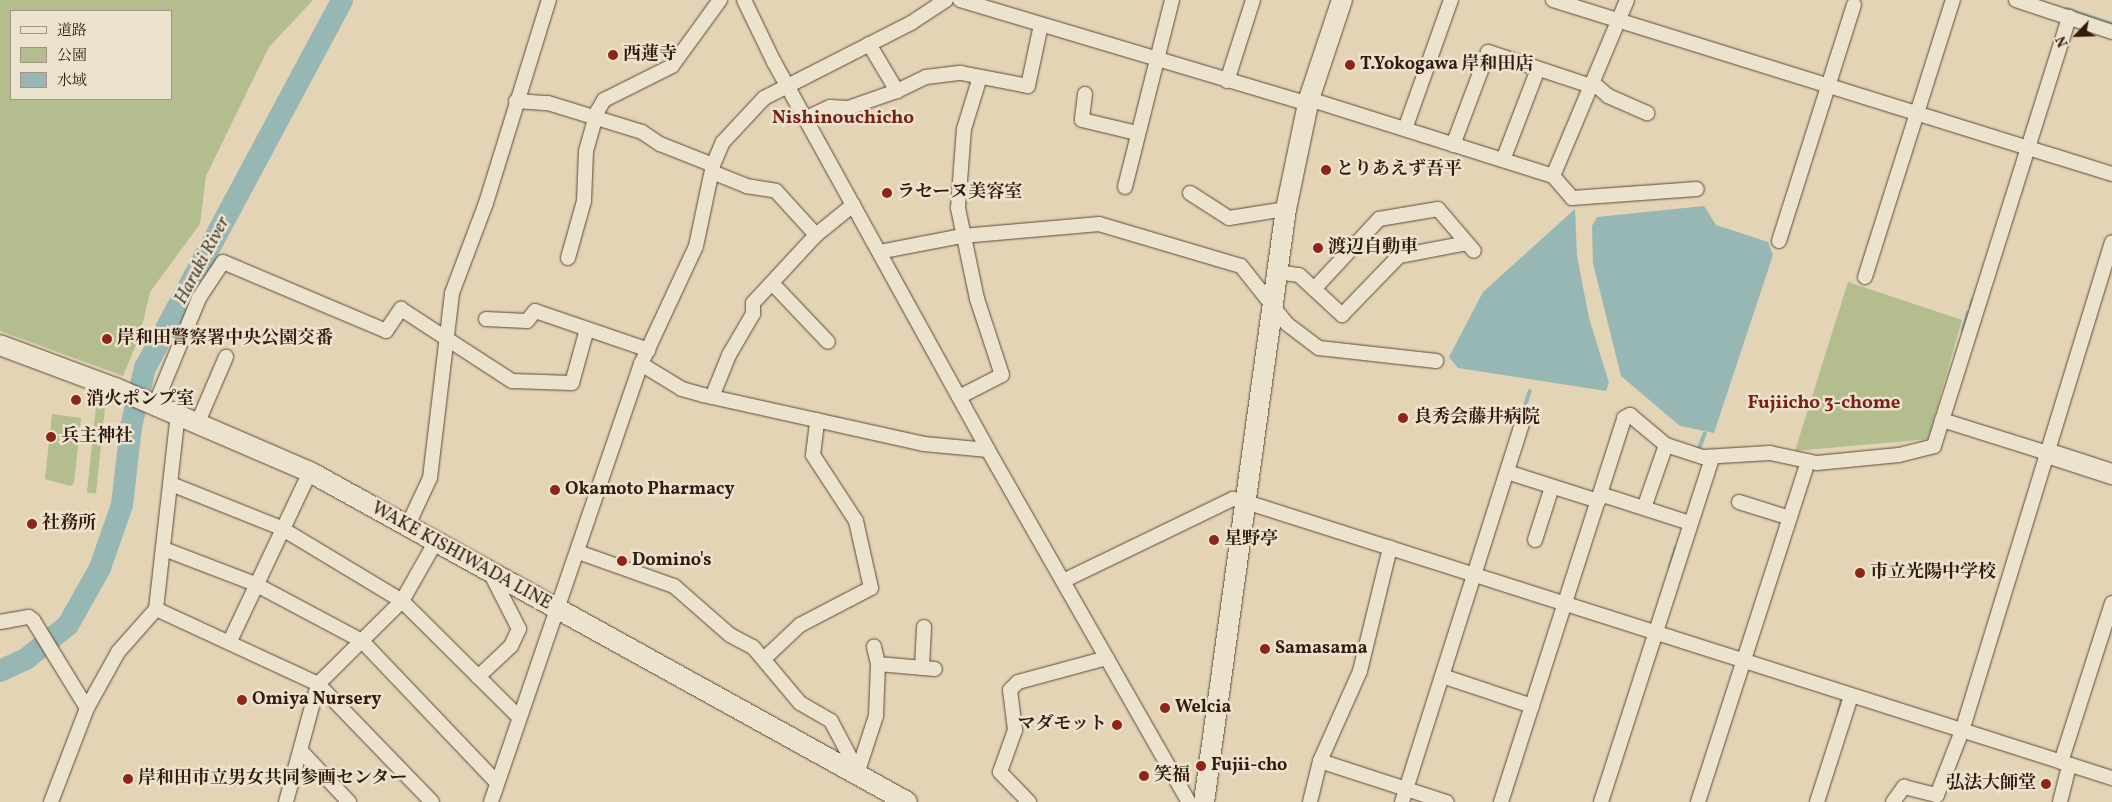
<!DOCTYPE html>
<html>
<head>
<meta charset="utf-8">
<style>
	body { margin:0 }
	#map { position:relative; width:2112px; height:802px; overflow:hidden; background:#e2d4b4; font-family:Vollkorn,"Noto Serif JP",serif }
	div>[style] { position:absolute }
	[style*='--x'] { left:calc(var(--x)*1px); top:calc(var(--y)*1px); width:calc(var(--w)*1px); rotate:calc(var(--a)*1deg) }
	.green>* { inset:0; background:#b3bd8d; transform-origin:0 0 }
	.water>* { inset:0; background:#97b7b5 }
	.stream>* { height:4px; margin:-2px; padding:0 2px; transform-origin:2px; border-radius:2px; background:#97b7b5 }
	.river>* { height:22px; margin:-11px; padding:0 11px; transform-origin:11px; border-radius:11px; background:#97b7b5 }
	.roads { filter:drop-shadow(0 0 1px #5e4838) drop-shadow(0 0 1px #5e4838) }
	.street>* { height:14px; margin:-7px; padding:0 7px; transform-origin:7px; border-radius:7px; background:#ece3ce }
	.secondary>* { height:20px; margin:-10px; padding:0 10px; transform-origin:10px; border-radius:10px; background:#ece3ce }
	.dots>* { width:14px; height:14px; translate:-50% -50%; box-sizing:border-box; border:2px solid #ece3ce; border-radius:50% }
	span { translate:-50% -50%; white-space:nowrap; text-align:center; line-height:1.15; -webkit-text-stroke:5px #ece3ce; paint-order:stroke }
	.poi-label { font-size:18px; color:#321a0f; font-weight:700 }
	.left { translate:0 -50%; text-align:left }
	.right { translate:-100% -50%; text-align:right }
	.street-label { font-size:18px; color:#321a0f }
	.neighbourhood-label { font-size:19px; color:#7a1f14; font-weight:700 }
	.water-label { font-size:19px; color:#504941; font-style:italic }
	.legend { position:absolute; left:10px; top:10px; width:162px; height:90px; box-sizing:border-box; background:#ece3ce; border:1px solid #a29382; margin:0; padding:6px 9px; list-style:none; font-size:15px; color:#321a0f }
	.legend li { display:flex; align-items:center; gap:10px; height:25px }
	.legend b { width:25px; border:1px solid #a29382 }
	.north { position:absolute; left:2052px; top:10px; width:50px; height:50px; -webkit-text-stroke:4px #ece3ce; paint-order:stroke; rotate:246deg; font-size:14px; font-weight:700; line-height:20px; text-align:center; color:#321a0f }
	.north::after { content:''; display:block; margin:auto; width:18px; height:22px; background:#321a0f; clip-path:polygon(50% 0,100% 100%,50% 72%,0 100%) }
</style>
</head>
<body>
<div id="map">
	<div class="green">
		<i style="clip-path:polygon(evenodd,0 0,313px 0,269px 47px,206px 176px,200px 224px,150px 292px,140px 335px,123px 376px,0 331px,0 0,11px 11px,171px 11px,171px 99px,11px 99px,11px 11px)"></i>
		<i style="clip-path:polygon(1848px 282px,1962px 320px,1928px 439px,1795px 451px)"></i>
		<i style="left:96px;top:407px;width:9px;height:86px;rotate:6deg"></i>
		<i style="clip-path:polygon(52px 414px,81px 418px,74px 483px,70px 486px,45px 479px)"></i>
	</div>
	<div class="water">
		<i style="clip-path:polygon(1704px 206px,1716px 225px,1768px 242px,1773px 255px,1714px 433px,1680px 426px,1621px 376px,1593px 263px,1592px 226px,1597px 217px)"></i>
		<i style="clip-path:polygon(1575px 209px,1577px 256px,1589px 318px,1609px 383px,1606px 391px,1458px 368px,1449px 357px,1483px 292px)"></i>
	</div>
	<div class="stream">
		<i style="--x:2066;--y:9;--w:48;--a:18.1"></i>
		<i style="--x:1971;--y:306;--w:7;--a:-74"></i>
		<i style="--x:1963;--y:330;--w:18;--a:-74"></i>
		<i style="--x:1521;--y:418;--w:28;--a:-72"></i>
		<i style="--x:1698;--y:451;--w:19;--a:-69"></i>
		<i style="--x:1670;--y:566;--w:20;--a:-72"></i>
		<i style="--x:1839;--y:712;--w:12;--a:-76"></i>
	</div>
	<div class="river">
		<i style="--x:0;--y:671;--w:29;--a:-25"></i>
		<i style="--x:26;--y:659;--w:54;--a:-39"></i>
		<i style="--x:68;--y:625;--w:65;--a:-60.7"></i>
		<i style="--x:100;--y:568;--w:67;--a:-70.8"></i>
		<i style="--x:122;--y:505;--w:79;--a:-83.4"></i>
		<i style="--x:131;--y:427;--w:61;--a:-76.7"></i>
		<i style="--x:145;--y:368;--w:417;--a:-61.8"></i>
	</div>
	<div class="roads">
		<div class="street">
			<i style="--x:744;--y:0;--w:69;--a:64.2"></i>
			<i style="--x:774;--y:62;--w:443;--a:61.1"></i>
			<i style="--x:988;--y:450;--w:405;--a:60.3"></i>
			<i style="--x:960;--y:0;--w:363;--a:16.6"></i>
			<i style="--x:1553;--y:0;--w:585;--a:17.29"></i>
			<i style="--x:2016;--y:0;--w:101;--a:18.4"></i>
			<i style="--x:869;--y:44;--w:55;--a:59.2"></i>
			<i style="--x:1227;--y:81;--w:85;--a:-72.2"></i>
			<i style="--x:1592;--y:82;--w:21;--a:41"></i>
			<i style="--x:1608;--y:96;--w:43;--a:23.6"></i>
			<i style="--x:1085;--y:94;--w:26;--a:97"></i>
			<i style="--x:1082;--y:120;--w:57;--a:13.3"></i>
			<i style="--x:1309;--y:99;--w:256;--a:17.5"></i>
			<i style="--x:1553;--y:176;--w:29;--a:49"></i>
			<i style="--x:1572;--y:198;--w:125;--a:-4.1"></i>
			<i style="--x:516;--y:101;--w:32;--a:4"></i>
			<i style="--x:548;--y:103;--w:98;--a:17.1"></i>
			<i style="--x:642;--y:132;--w:22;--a:34"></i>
			<i style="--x:660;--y:144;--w:57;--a:21.6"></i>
			<i style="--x:806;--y:118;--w:26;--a:-25"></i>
			<i style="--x:830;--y:107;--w:18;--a:3"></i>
			<i style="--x:848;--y:108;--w:52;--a:-19.1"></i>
			<i style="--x:897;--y:91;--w:32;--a:-26"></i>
			<i style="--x:926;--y:77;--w:35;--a:-7"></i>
			<i style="--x:961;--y:73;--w:68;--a:11"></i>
			<i style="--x:1028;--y:86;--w:62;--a:-78"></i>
			<i style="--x:1405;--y:129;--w:137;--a:-70.4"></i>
			<i style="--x:1453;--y:145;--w:99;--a:-69.4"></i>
			<i style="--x:1488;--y:52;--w:108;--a:18.3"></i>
			<i style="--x:1503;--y:160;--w:97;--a:-69"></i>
			<i style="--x:712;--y:172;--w:37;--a:22"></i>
			<i style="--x:746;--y:186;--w:30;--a:9"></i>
			<i style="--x:776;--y:191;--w:59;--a:47.7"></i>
			<i style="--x:1553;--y:176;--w:191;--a:-67.2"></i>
			<i style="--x:1125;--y:187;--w:193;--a:-75.9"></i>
			<i style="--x:1190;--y:193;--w:46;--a:32.7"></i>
			<i style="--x:1229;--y:218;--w:58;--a:-9"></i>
			<i style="--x:1779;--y:241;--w:248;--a:-72.4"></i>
			<i style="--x:879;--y:252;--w:85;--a:-10.9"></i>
			<i style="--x:962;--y:236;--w:138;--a:-5"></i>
			<i style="--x:1099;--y:224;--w:148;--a:16.5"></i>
			<i style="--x:1241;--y:266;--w:74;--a:51.6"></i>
			<i style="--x:1287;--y:324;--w:40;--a:37"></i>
			<i style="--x:1319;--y:348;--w:118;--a:6.3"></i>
			<i style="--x:568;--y:258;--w:59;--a:-74.3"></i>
			<i style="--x:584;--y:201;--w:50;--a:-87.7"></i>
			<i style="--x:586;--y:151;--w:41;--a:-74.2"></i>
			<i style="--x:597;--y:112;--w:14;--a:-60"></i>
			<i style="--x:604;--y:100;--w:76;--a:-26.6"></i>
			<i style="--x:672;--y:66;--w:82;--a:-54"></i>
			<i style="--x:1277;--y:272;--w:22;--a:8"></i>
			<i style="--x:1299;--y:275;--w:59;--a:42.9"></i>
			<i style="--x:1342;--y:315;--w:82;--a:-46"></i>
			<i style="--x:1399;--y:256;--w:69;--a:-10.8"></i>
			<i style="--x:1865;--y:277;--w:291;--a:-72.4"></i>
			<i style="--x:772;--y:283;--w:81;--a:46.5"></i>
			<i style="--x:1314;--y:289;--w:96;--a:-47.1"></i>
			<i style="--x:1379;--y:219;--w:60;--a:-9.6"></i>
			<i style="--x:1438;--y:209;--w:55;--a:49.4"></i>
			<i style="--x:486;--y:319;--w:41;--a:2.8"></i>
			<i style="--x:527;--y:321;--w:13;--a:-51"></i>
			<i style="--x:535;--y:311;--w:120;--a:18.9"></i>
			<i style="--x:641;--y:364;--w:48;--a:31.4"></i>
			<i style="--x:682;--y:389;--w:22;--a:16"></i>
			<i style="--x:703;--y:395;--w:226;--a:12.5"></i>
			<i style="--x:924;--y:444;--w:64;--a:5.4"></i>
			<i style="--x:712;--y:397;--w:45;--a:-68"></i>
			<i style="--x:729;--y:355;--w:48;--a:-59.7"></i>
			<i style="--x:753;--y:314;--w:11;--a:-90"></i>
			<i style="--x:753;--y:303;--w:93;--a:-47.2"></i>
			<i style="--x:816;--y:235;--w:48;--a:-39"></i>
			<i style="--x:959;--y:397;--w:48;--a:-27.1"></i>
			<i style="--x:1002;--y:375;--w:80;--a:-108.2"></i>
			<i style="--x:977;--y:299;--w:93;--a:-101.8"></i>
			<i style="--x:958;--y:208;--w:79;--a:-85.7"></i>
			<i style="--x:964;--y:129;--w:54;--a:-72.9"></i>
			<i style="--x:155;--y:405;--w:116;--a:-67.6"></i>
			<i style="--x:199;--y:298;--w:43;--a:-56.3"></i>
			<i style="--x:223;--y:262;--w:177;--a:22.9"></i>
			<i style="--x:386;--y:331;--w:27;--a:-56"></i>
			<i style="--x:401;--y:309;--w:132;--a:33"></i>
			<i style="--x:512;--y:381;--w:60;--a:1.9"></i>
			<i style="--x:572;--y:383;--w:56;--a:-74.5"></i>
			<i style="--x:1942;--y:420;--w:110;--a:17.4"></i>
			<i style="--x:198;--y:422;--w:71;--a:-66.7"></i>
			<i style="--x:1507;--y:472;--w:96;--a:17.7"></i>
			<i style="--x:171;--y:484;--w:118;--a:21.8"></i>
			<i style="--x:281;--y:528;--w:141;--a:31.1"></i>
			<i style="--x:402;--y:601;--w:163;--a:44.8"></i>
			<i style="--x:1600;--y:494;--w:95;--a:17.9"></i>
			<i style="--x:1739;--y:502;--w:53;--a:17.4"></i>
			<i style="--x:1644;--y:508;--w:67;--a:-70.8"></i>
			<i style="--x:407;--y:527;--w:54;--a:-64.9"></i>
			<i style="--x:430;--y:478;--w:186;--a:-83.2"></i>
			<i style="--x:452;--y:293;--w:96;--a:-69.3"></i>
			<i style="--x:486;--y:203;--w:213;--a:-72.8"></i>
			<i style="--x:1535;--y:540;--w:56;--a:-72.2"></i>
			<i style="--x:164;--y:549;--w:97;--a:21"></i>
			<i style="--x:255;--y:584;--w:121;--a:28"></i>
			<i style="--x:362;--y:641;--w:196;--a:46.4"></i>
			<i style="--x:578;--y:552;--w:102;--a:19.5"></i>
			<i style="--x:674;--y:586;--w:74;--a:41.2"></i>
			<i style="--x:730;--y:635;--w:26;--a:28"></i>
			<i style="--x:753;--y:647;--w:73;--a:50"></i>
			<i style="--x:800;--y:703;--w:36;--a:30"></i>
			<i style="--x:831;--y:721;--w:58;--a:62.1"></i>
			<i style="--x:1063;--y:581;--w:189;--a:-25.8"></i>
			<i style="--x:1233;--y:499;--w:13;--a:13"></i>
			<i style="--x:1246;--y:502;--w:909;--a:17.68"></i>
			<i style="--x:156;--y:609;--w:179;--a:24.8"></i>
			<i style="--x:318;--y:684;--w:164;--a:46"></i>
			<i style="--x:0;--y:622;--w:29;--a:-10"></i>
			<i style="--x:29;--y:617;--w:5;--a:37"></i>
			<i style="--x:33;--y:620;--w:103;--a:58.5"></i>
			<i style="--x:230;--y:641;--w:187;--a:-64.7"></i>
			<i style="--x:766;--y:657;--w:47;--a:-43.3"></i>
			<i style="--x:800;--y:625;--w:80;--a:-27.5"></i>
			<i style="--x:871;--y:588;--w:69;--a:-102.6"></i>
			<i style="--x:856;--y:521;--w:79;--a:-123.1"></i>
			<i style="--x:813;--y:455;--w:35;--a:-83"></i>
			<i style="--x:878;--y:664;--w:57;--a:5"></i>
			<i style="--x:922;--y:668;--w:41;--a:-87.2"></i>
			<i style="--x:1442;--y:676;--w:95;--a:18.4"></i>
			<i style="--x:478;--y:677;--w:45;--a:-43.2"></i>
			<i style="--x:511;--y:646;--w:19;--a:-65"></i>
			<i style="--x:519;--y:629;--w:62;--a:-117"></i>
			<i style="--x:301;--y:751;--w:70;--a:46.7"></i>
			<i style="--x:1320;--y:761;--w:133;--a:18"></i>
			<i style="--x:2061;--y:762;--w:167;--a:-72.2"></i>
			<i style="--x:857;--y:774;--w:61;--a:-71.9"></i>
			<i style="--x:876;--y:716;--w:52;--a:-87.8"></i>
			<i style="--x:878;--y:664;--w:18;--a:-103"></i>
			<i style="--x:51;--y:802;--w:101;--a:-69"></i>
			<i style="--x:87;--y:708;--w:64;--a:-61"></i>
			<i style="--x:118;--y:652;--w:57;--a:-48.5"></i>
			<i style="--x:156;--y:609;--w:196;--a:-83.6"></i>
			<i style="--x:286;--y:802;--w:122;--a:-74.8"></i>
			<i style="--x:318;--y:684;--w:118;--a:-44.7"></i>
			<i style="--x:402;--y:601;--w:67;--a:-60.4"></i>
			<i style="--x:491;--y:802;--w:463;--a:-71.1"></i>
			<i style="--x:641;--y:364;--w:130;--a:-65"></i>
			<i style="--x:696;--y:246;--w:83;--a:-78.1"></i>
			<i style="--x:713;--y:165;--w:25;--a:-67"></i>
			<i style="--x:723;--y:142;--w:60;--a:-47"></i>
			<i style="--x:764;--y:98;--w:165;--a:-27"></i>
			<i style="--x:911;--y:23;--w:42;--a:-33.3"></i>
			<i style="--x:1029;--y:802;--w:42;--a:-134"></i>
			<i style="--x:1000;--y:772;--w:45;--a:-70.3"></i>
			<i style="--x:1015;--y:730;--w:40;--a:-97.1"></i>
			<i style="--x:1010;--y:690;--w:11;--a:-45"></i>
			<i style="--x:1018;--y:682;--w:92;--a:-15.1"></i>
			<i style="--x:1310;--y:802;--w:42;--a:-76.3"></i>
			<i style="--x:1320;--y:761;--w:98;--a:-66"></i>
			<i style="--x:1360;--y:671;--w:127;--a:-76.3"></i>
			<i style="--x:1402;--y:802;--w:397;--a:-72.4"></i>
			<i style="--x:1501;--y:802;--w:403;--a:-72.2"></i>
			<i style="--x:1624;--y:418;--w:7;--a:-27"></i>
			<i style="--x:1630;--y:415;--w:47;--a:39.8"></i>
			<i style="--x:1666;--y:445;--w:39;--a:18"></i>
			<i style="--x:1703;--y:457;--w:67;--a:-3.4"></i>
			<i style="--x:1770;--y:453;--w:48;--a:12"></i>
			<i style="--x:1817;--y:463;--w:82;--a:-5.6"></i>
			<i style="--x:1899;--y:455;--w:36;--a:-14"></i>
			<i style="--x:1934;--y:446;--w:450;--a:-72.5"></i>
			<i style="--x:1601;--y:802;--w:361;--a:-72.1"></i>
			<i style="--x:1698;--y:802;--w:358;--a:-72.1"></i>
			<i style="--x:1817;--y:802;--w:111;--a:-72.2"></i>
			<i style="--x:1893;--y:802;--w:19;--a:-54"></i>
			<i style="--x:1904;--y:787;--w:34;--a:14"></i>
			<i style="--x:1937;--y:795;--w:69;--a:-68.7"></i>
			<i style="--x:1962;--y:731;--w:511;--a:-72.95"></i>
			<i style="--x:2060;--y:802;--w:38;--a:-76"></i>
		</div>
		<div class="secondary">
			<i style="--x:0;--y:345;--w:123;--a:20.5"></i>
			<i style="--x:115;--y:388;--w:212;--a:23.3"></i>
			<i style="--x:310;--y:472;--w:682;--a:28.93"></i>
			<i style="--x:2047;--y:453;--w:68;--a:17.9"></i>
			<i style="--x:1204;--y:802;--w:599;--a:-82.13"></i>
			<i style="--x:1286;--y:209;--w:112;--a:-78.2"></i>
			<i style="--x:1309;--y:99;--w:104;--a:-71.6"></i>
		</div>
	</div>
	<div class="dots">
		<i style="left:613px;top:55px;background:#8f2418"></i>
		<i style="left:1350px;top:65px;background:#8f2418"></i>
		<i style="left:1326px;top:170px;background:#8f2418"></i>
		<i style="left:887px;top:193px;background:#8f2418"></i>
		<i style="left:1318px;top:248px;background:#8f2418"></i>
		<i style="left:107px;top:339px;background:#8f2418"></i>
		<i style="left:76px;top:400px;background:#8f2418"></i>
		<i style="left:1403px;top:418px;background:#8f2418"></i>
		<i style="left:51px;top:437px;background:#8f2418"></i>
		<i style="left:555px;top:490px;background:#8f2418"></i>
		<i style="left:32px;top:524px;background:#8f2418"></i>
		<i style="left:1214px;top:540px;background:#8f2418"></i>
		<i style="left:622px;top:561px;background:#8f2418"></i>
		<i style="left:1860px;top:573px;background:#8f2418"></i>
		<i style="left:1265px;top:649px;background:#8f2418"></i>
		<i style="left:242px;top:700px;background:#8f2418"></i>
		<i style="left:1165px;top:708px;background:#8f2418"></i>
		<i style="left:1117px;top:725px;background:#8f2418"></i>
		<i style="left:1201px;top:766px;background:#8f2418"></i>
		<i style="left:1144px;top:776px;background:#8f2418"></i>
		<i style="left:128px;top:779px;background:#8f2418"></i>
		<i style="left:2046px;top:784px;background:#8f2418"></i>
	</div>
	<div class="poi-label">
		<span class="left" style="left:623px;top:55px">西蓮寺</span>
		<span class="left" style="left:1360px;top:65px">T.Yokogawa 岸和田店</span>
		<span class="left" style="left:1336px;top:170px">とりあえず吾平</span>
		<span class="left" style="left:897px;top:193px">ラセーヌ美容室</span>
		<span class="left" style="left:1328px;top:248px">渡辺自動車</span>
		<span class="left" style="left:117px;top:339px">岸和田警察署中央公園交番</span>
		<span class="left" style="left:86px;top:400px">消火ポンプ室</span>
		<span class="left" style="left:1414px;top:418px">良秀会藤井病院</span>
		<span class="left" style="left:61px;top:437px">兵主神社</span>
		<span class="left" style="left:565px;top:490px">Okamoto Pharmacy</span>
		<span class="left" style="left:42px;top:524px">社務所</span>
		<span class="left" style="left:1224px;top:540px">星野亭</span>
		<span class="left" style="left:632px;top:561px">Domino's</span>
		<span class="left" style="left:1870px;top:573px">市立光陽中学校</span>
		<span class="left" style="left:1275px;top:649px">Samasama</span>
		<span class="left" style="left:252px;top:700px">Omiya Nursery</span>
		<span class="left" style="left:1175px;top:708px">Welcia</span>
		<span class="right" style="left:1107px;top:725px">マダモット</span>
		<span class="left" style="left:1211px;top:766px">Fujii-cho</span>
		<span class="left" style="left:1154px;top:776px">笑福</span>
		<span class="left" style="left:138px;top:779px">岸和田市立男女共同参画センター</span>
		<span class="right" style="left:2036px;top:784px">弘法大師堂</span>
	</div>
	<div class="street-label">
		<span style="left:461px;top:557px;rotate:29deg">WAKE KISHIWADA LINE</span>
	</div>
	<div class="neighbourhood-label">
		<span style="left:843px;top:119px">Nishinouchicho</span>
		<span style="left:1824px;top:404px">Fujiicho 3-chome</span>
	</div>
	<div class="water-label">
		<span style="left:203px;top:261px;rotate:-62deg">Haruki River</span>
	</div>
	<ul class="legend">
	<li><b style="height:6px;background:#ece3ce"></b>道路</li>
	<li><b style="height:14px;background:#b3bd8d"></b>公園</li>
	<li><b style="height:14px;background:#97b7b5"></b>水域</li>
	</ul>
	<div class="north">N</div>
</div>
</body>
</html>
